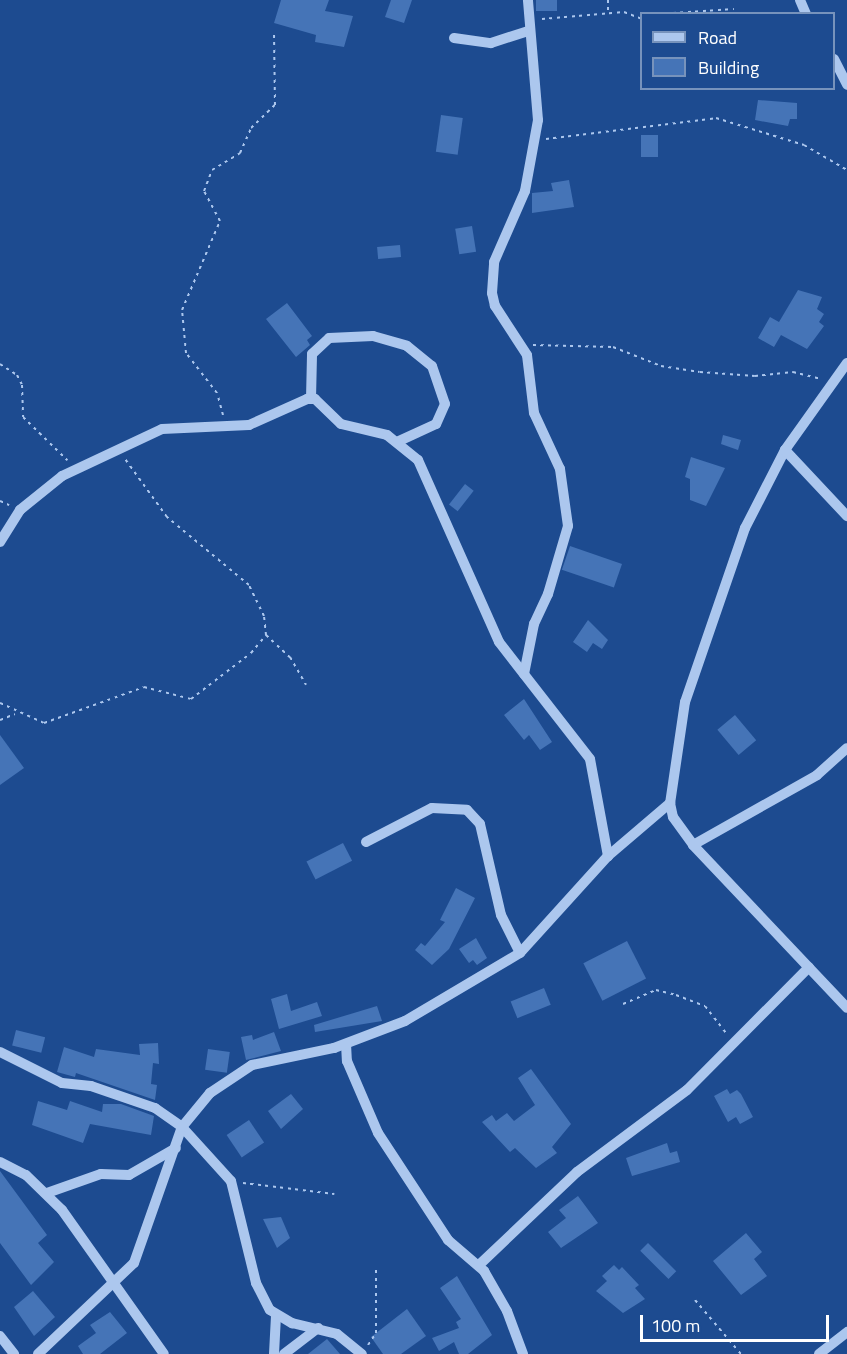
<!DOCTYPE html>
<html>
<head>
<meta charset="utf-8">
<style>
	body { margin:0 }
	#map { position:relative; width:847px; height:1354px; overflow:hidden; background:#1d4b90; font-family:"Titillium Web",sans-serif }
	div>[style] { position:absolute }
	[style*='--x'] { left:calc(var(--x)*1px); top:calc(var(--y)*1px); width:calc(var(--w)*1px); rotate:calc(var(--a)*1deg) }
	.building>* { inset:0; background:#4574b7; transform-origin:0 0 }
	.path>* { height:2px; margin-top:-1px; transform-origin:0; background:repeating-linear-gradient(90deg,#acc7ee 0 3px,transparent 0 7.5px) }
	.minor>* { height:10px; margin:-5px; padding:0 5px; transform-origin:5px; border-radius:5px; background:#acc7ee }
	span { translate:-50% -50%; white-space:nowrap; text-align:center; line-height:1.15; -webkit-text-stroke:6px #1d4b90; paint-order:stroke }
	.legend { position:absolute; left:640px; top:12px; width:195px; height:78px; box-sizing:border-box; background:#1d4b90; border:2px solid #7793bc; margin:0; padding:8px 10px; list-style:none; font-size:18px; color:#fff }
	.legend li { display:flex; align-items:center; gap:12px; height:30px }
	.legend b { width:30px; border:2px solid #7793bc }
	.scale { position:absolute; left:640px; top:1315px; width:189px; height:27px; box-sizing:border-box; border:3px solid #fff; border-top:0; padding-left:8px; font-size:18px; line-height:21px; white-space:nowrap; color:#fff; -webkit-text-stroke:4px #1d4b90; paint-order:stroke }
</style>
</head>
<body>
<div id="map">
	<div class="building">
		<i style="clip-path:polygon(281px 0,329px 0,325px 11px,353px 16px,344px 47px,315px 42px,316px 35px,274px 23px)"></i>
		<i style="clip-path:polygon(391px 0,412px 0,404px 23px,385px 17px)"></i>
		<i style="left:536px;top:0;width:21px;height:11px"></i>
		<i style="clip-path:polygon(758px 100px,797px 103px,797px 119px,790px 119px,788px 126px,755px 120px)"></i>
		<i style="left:441px;top:115px;width:22px;height:37px;rotate:8deg"></i>
		<i style="left:658px;top:135px;width:22px;height:17px;rotate:90deg"></i>
		<i style="clip-path:polygon(569px 180px,574px 207px,532px 213px,532px 193px,553px 191px,551px 183px)"></i>
		<i style="left:472px;top:226px;width:26px;height:17px;rotate:81deg"></i>
		<i style="left:400px;top:245px;width:12px;height:23px;rotate:85deg"></i>
		<i style="clip-path:polygon(798px 290px,822px 297px,817px 309px,824px 314px,819px 322px,824px 326px,807px 349px,781px 335px,774px 347px,758px 338px,770px 317px,779px 322px)"></i>
		<i style="clip-path:polygon(287px 303px,312px 336px,307px 340px,310px 345px,296px 357px,266px 319px)"></i>
		<i style="clip-path:polygon(723px 435px,741px 440px,738px 450px,721px 444px)"></i>
		<i style="clip-path:polygon(691px 457px,725px 468px,706px 506px,690px 500px,690px 479px,685px 477px)"></i>
		<i style="left:465px;top:484px;width:11px;height:26px;rotate:38deg"></i>
		<i style="left:570px;top:546px;width:55px;height:25px;rotate:19deg"></i>
		<i style="clip-path:polygon(588px 620px,608px 640px,602px 649px,593px 643px,587px 652px,573px 642px)"></i>
		<i style="clip-path:polygon(524px 699px,552px 742px,540px 750px,529px 735px,524px 740px,504px 715px)"></i>
		<i style="left:735px;top:715px;width:33px;height:23px;rotate:50deg"></i>
		<i style="clip-path:polygon(0 735px,24px 768px,0 785px)"></i>
		<i style="left:343px;top:843px;width:20px;height:41px;rotate:63deg"></i>
		<i style="clip-path:polygon(456px 888px,475px 898px,449px 949px,432px 965px,415px 950px,421px 943px,425px 946px,445px 922px,440px 920px)"></i>
		<i style="clip-path:polygon(476px 938px,487px 958px,477px 965px,473px 960px,469px 963px,459px 949px)"></i>
		<i style="left:627px;top:941px;width:42px;height:49px;rotate:63deg"></i>
		<i style="left:544px;top:988px;width:18px;height:36px;rotate:68deg"></i>
		<i style="clip-path:polygon(287px 994px,291px 1011px,317px 1002px,322px 1016px,279px 1029px,271px 999px)"></i>
		<i style="clip-path:polygon(377px 1006px,382px 1021px,315px 1032px,314px 1025px)"></i>
		<i style="left:16px;top:1030px;width:30px;height:16px;rotate:14deg"></i>
		<i style="clip-path:polygon(274px 1032px,281px 1051px,246px 1060px,241px 1037px,252px 1035px,253px 1040px)"></i>
		<i style="clip-path:polygon(158px 1043px,159px 1064px,153px 1063px,151px 1084px,157px 1085px,155px 1100px,76px 1073px,75px 1077px,57px 1072px,64px 1047px,94px 1057px,96px 1049px,140px 1055px,139px 1044px)"></i>
		<i style="left:208px;top:1049px;width:22px;height:21px;rotate:8deg"></i>
		<i style="clip-path:polygon(531px 1069px,571px 1124px,552px 1147px,557px 1153px,536px 1168px,515px 1148px,510px 1152px,482px 1122px,492px 1115px,496px 1121px,507px 1113px,514px 1121px,535px 1105px,518px 1078px)"></i>
		<i style="clip-path:polygon(727px 1089px,730px 1094px,737px 1090px,741px 1094px,753px 1117px,740px 1124px,736px 1117px,728px 1122px,714px 1096px)"></i>
		<i style="clip-path:polygon(291px 1094px,303px 1109px,281px 1129px,268px 1111px)"></i>
		<i style="clip-path:polygon(38px 1101px,67px 1110px,70px 1101px,102px 1112px,103px 1104px,121px 1104px,154px 1116px,151px 1135px,90px 1124px,83px 1143px,32px 1125px)"></i>
		<i style="left:249px;top:1120px;width:27px;height:27px;rotate:56deg"></i>
		<i style="clip-path:polygon(667px 1143px,670px 1153px,677px 1151px,680px 1162px,632px 1176px,626px 1158px)"></i>
		<i style="clip-path:polygon(0 1171px,47px 1235px,38px 1243px,54px 1262px,31px 1285px,0 1243px)"></i>
		<i style="clip-path:polygon(578px 1196px,598px 1223px,561px 1248px,548px 1232px,566px 1218px,559px 1210px)"></i>
		<i style="clip-path:polygon(281px 1217px,290px 1238px,277px 1248px,263px 1219px)"></i>
		<i style="clip-path:polygon(746px 1233px,762px 1252px,754px 1259px,767px 1276px,741px 1295px,713px 1261px)"></i>
		<i style="left:648px;top:1243px;width:40px;height:11px;rotate:45deg"></i>
		<i style="clip-path:polygon(614px 1265px,619px 1270px,622px 1267px,639px 1285px,635px 1288px,645px 1299px,623px 1313px,596px 1291px,607px 1281px,602px 1276px)"></i>
		<i style="clip-path:polygon(457px 1276px,492px 1335px,468px 1354px,459px 1354px,454px 1342px,439px 1351px,432px 1338px,459px 1328px,456px 1322px,461px 1319px,440px 1288px)"></i>
		<i style="clip-path:polygon(33px 1291px,55px 1317px,34px 1336px,14px 1307px)"></i>
		<i style="clip-path:polygon(407px 1309px,426px 1336px,401px 1354px,383px 1354px,371px 1337px)"></i>
		<i style="clip-path:polygon(110px 1312px,127px 1333px,100px 1354px,83px 1354px,78px 1346px,96px 1333px,90px 1325px)"></i>
		<i style="clip-path:polygon(327px 1339px,340px 1354px,308px 1354px)"></i>
	</div>
	<div class="path">
		<i style="--x:608;--y:0;--w:14;--a:90"></i>
		<i style="--x:658;--y:14;--w:76;--a:-3.8"></i>
		<i style="--x:542;--y:19;--w:82;--a:-4.9"></i>
		<i style="--x:624;--y:12;--w:19;--a:21"></i>
		<i style="--x:546;--y:139;--w:171;--a:-7"></i>
		<i style="--x:716;--y:118;--w:92;--a:17.1"></i>
		<i style="--x:804;--y:145;--w:50;--a:30.2"></i>
		<i style="--x:533;--y:345;--w:80;--a:1.4"></i>
		<i style="--x:613;--y:347;--w:52;--a:21.6"></i>
		<i style="--x:661;--y:366;--w:39;--a:9"></i>
		<i style="--x:700;--y:372;--w:55;--a:4.2"></i>
		<i style="--x:755;--y:376;--w:38;--a:-6"></i>
		<i style="--x:793;--y:372;--w:29;--a:14"></i>
		<i style="--x:0;--y:364;--w:20;--a:33"></i>
		<i style="--x:17;--y:375;--w:11;--a:63"></i>
		<i style="--x:22;--y:385;--w:32;--a:88"></i>
		<i style="--x:23;--y:417;--w:62;--a:44.3"></i>
		<i style="--x:223;--y:415;--w:23;--a:-105"></i>
		<i style="--x:217;--y:393;--w:51;--a:-127.8"></i>
		<i style="--x:186;--y:353;--w:43;--a:-95.3"></i>
		<i style="--x:182;--y:310;--w:97;--a:-66.9"></i>
		<i style="--x:220;--y:221;--w:34;--a:-118"></i>
		<i style="--x:204;--y:191;--w:22;--a:-69"></i>
		<i style="--x:212;--y:170;--w:33;--a:-31"></i>
		<i style="--x:240;--y:153;--w:27;--a:-66"></i>
		<i style="--x:251;--y:128;--w:33;--a:-44"></i>
		<i style="--x:275;--y:105;--w:70;--a:-90.8"></i>
		<i style="--x:0;--y:501;--w:10;--a:24"></i>
		<i style="--x:266;--y:635;--w:33;--a:43"></i>
		<i style="--x:290;--y:657;--w:32;--a:60"></i>
		<i style="--x:0;--y:703;--w:48;--a:24.4"></i>
		<i style="--x:44;--y:723;--w:106;--a:-19.8"></i>
		<i style="--x:144;--y:687;--w:49;--a:14.3"></i>
		<i style="--x:191;--y:699;--w:76;--a:-37.5"></i>
		<i style="--x:251;--y:653;--w:23;--a:-50"></i>
		<i style="--x:266;--y:635;--w:19;--a:-96"></i>
		<i style="--x:264;--y:616;--w:34;--a:-116"></i>
		<i style="--x:249;--y:585;--w:107;--a:-140.3"></i>
		<i style="--x:167;--y:517;--w:72;--a:-125.9"></i>
		<i style="--x:0;--y:720;--w:16;--a:-22"></i>
		<i style="--x:623;--y:1004;--w:36;--a:-23"></i>
		<i style="--x:656;--y:990;--w:21;--a:14"></i>
		<i style="--x:676;--y:995;--w:31;--a:21"></i>
		<i style="--x:705;--y:1006;--w:34;--a:52"></i>
		<i style="--x:243;--y:1183;--w:92;--a:6.9"></i>
		<i style="--x:695;--y:1300;--w:71;--a:49.6"></i>
		<i style="--x:368;--y:1345;--w:14;--a:-56"></i>
		<i style="--x:376;--y:1333;--w:65;--a:-90"></i>
	</div>
	<div class="minor">
		<i style="--x:800;--y:0;--w:15;--a:67"></i>
		<i style="--x:454;--y:38;--w:37;--a:8"></i>
		<i style="--x:491;--y:43;--w:40;--a:-18"></i>
		<i style="--x:834;--y:59;--w:29;--a:63"></i>
		<i style="--x:847;--y:363;--w:107;--a:125.5"></i>
		<i style="--x:785;--y:450;--w:88;--a:117.1"></i>
		<i style="--x:745;--y:528;--w:184;--a:109"></i>
		<i style="--x:685;--y:702;--w:102;--a:98.4"></i>
		<i style="--x:670;--y:803;--w:14;--a:78"></i>
		<i style="--x:673;--y:817;--w:34;--a:54"></i>
		<i style="--x:693;--y:845;--w:224;--a:46.6"></i>
		<i style="--x:311;--y:399;--w:45;--a:-88.7"></i>
		<i style="--x:312;--y:354;--w:23;--a:-43"></i>
		<i style="--x:329;--y:338;--w:44;--a:-2.6"></i>
		<i style="--x:373;--y:336;--w:35;--a:16"></i>
		<i style="--x:407;--y:346;--w:32;--a:39"></i>
		<i style="--x:432;--y:366;--w:40;--a:71.1"></i>
		<i style="--x:445;--y:404;--w:22;--a:114"></i>
		<i style="--x:436;--y:424;--w:41;--a:155.3"></i>
		<i style="--x:785;--y:450;--w:91;--a:46.8"></i>
		<i style="--x:0;--y:542;--w:38;--a:-58"></i>
		<i style="--x:20;--y:510;--w:54;--a:-39"></i>
		<i style="--x:62;--y:476;--w:110;--a:-25.2"></i>
		<i style="--x:162;--y:429;--w:87;--a:-2.6"></i>
		<i style="--x:249;--y:425;--w:64;--a:-24.1"></i>
		<i style="--x:307;--y:399;--w:8;--a:0"></i>
		<i style="--x:315;--y:399;--w:36;--a:44"></i>
		<i style="--x:341;--y:424;--w:47;--a:13.4"></i>
		<i style="--x:387;--y:435;--w:40;--a:39"></i>
		<i style="--x:418;--y:460;--w:199;--a:66"></i>
		<i style="--x:499;--y:642;--w:148;--a:52.1"></i>
		<i style="--x:590;--y:759;--w:99;--a:79.5"></i>
		<i style="--x:524;--y:674;--w:51;--a:-78.7"></i>
		<i style="--x:534;--y:624;--w:33;--a:-65"></i>
		<i style="--x:548;--y:594;--w:71;--a:-73.6"></i>
		<i style="--x:568;--y:526;--w:58;--a:-98"></i>
		<i style="--x:560;--y:469;--w:62;--a:-114.9"></i>
		<i style="--x:534;--y:413;--w:58;--a:-96.9"></i>
		<i style="--x:527;--y:355;--w:59;--a:-123.1"></i>
		<i style="--x:495;--y:306;--w:13;--a:-103"></i>
		<i style="--x:492;--y:293;--w:31;--a:-86"></i>
		<i style="--x:494;--y:262;--w:77;--a:-66.4"></i>
		<i style="--x:525;--y:191;--w:72;--a:-79.6"></i>
		<i style="--x:538;--y:120;--w:120;--a:-94.8"></i>
		<i style="--x:366;--y:842;--w:74;--a:-27.3"></i>
		<i style="--x:432;--y:808;--w:35;--a:3"></i>
		<i style="--x:467;--y:810;--w:19;--a:47"></i>
		<i style="--x:480;--y:824;--w:93;--a:77"></i>
		<i style="--x:501;--y:915;--w:42;--a:63.4"></i>
		<i style="--x:693;--y:845;--w:142;--a:-29.4"></i>
		<i style="--x:817;--y:775;--w:40;--a:-42"></i>
		<i style="--x:346;--y:1044;--w:17;--a:87"></i>
		<i style="--x:347;--y:1061;--w:78;--a:66.7"></i>
		<i style="--x:378;--y:1133;--w:128;--a:56.8"></i>
		<i style="--x:448;--y:1240;--w:48;--a:40.7"></i>
		<i style="--x:484;--y:1271;--w:46;--a:60.1"></i>
		<i style="--x:507;--y:1311;--w:46;--a:69.6"></i>
		<i style="--x:0;--y:1052;--w:69;--a:26.6"></i>
		<i style="--x:62;--y:1083;--w:29;--a:6"></i>
		<i style="--x:91;--y:1086;--w:68;--a:19"></i>
		<i style="--x:155;--y:1108;--w:33;--a:35"></i>
		<i style="--x:182;--y:1127;--w:73;--a:47.8"></i>
		<i style="--x:231;--y:1181;--w:105;--a:76.2"></i>
		<i style="--x:256;--y:1283;--w:30;--a:63"></i>
		<i style="--x:270;--y:1310;--w:26;--a:31"></i>
		<i style="--x:292;--y:1323;--w:46;--a:13.7"></i>
		<i style="--x:337;--y:1334;--w:32;--a:39"></i>
		<i style="--x:0;--y:1162;--w:29;--a:27"></i>
		<i style="--x:26;--y:1175;--w:50;--a:44.2"></i>
		<i style="--x:62;--y:1210;--w:176;--a:54.7"></i>
		<i style="--x:47;--y:1193;--w:57;--a:-19.4"></i>
		<i style="--x:101;--y:1174;--w:28;--a:2"></i>
		<i style="--x:129;--y:1175;--w:54;--a:-29.9"></i>
		<i style="--x:479;--y:1265;--w:135;--a:-43.5"></i>
		<i style="--x:577;--y:1172;--w:137;--a:-36.7"></i>
		<i style="--x:687;--y:1090;--w:173;--a:-45.2"></i>
		<i style="--x:0;--y:1336;--w:23;--a:52"></i>
		<i style="--x:38;--y:1354;--w:132;--a:-43.5"></i>
		<i style="--x:134;--y:1263;--w:144;--a:-70.6"></i>
		<i style="--x:182;--y:1127;--w:44;--a:-50.5"></i>
		<i style="--x:210;--y:1093;--w:50;--a:-33.7"></i>
		<i style="--x:252;--y:1065;--w:84;--a:-11.7"></i>
		<i style="--x:334;--y:1048;--w:76;--a:-20.8"></i>
		<i style="--x:405;--y:1021;--w:134;--a:-30.6"></i>
		<i style="--x:520;--y:953;--w:131;--a:-47.8"></i>
		<i style="--x:608;--y:856;--w:82;--a:-40.5"></i>
		<i style="--x:274;--y:1354;--w:38;--a:-87"></i>
		<i style="--x:284;--y:1354;--w:43;--a:-37.4"></i>
		<i style="--x:819;--y:1354;--w:36;--a:-38"></i>
	</div>
	<ul class="legend">
	<li><b style="height:8px;background:#acc7ee"></b>Road</li>
	<li><b style="height:16px;background:#4574b7"></b>Building</li>
	</ul>
	<div class="scale">100 m</div>
</div>
</body>
</html>
